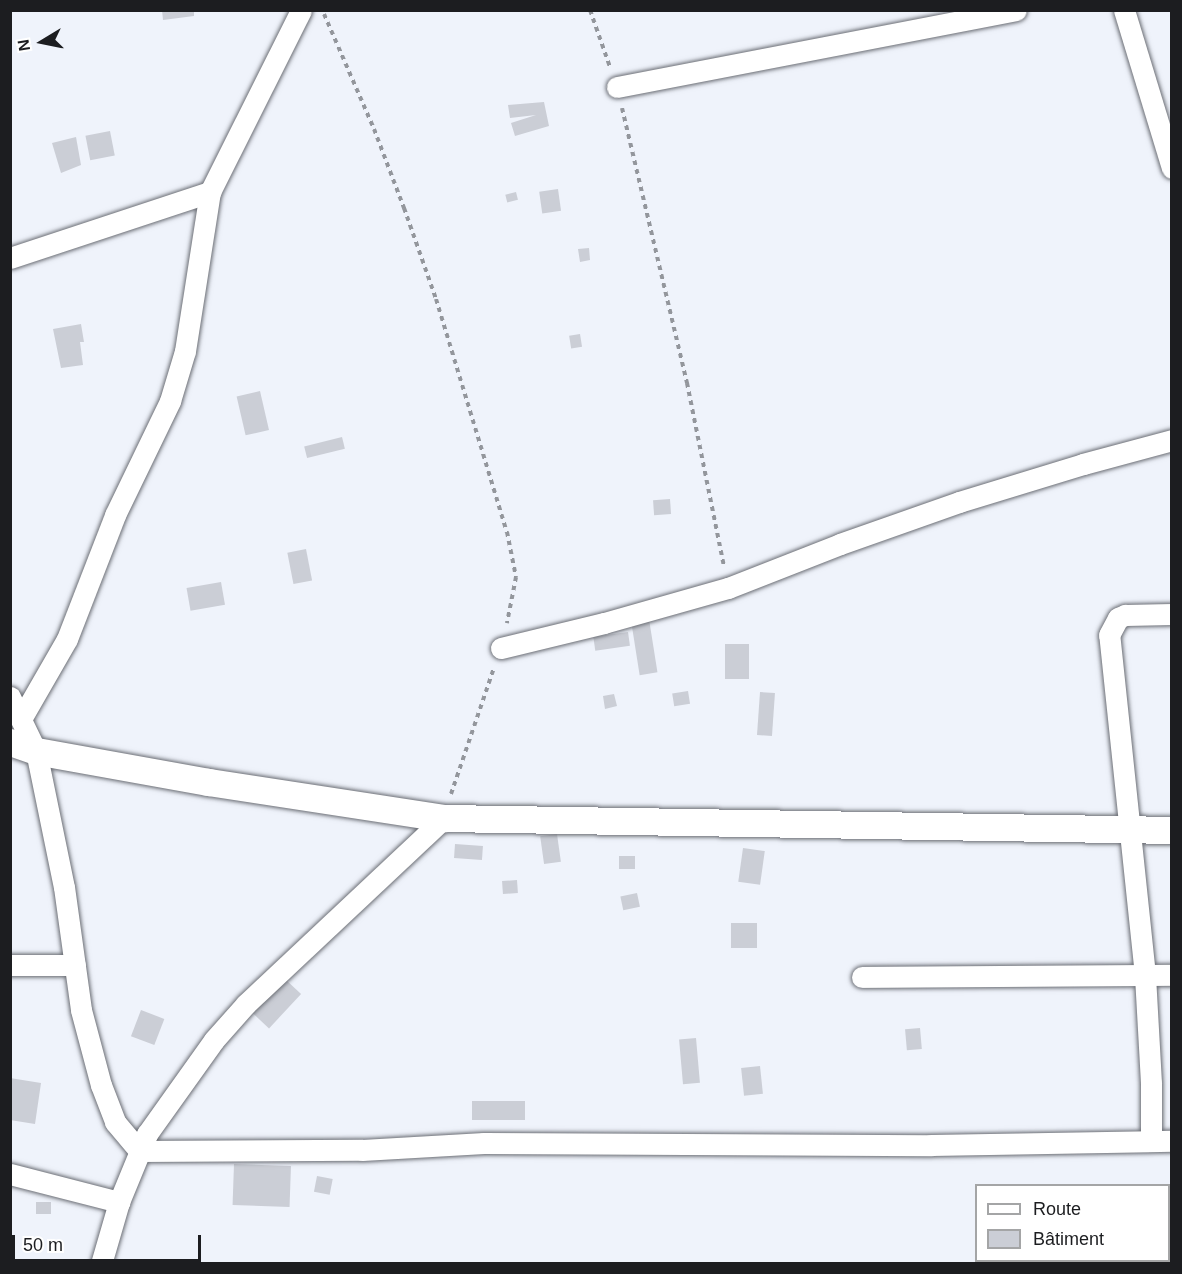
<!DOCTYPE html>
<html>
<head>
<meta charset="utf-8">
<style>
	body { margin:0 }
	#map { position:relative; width:1182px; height:1274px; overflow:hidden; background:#eff3fb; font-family:Arial,sans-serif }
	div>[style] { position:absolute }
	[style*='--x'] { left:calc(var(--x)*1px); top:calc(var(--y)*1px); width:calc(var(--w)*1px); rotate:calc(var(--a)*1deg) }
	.green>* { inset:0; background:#b2cbbe }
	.building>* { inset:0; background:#cbced6; transform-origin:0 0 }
	.path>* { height:4px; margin-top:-2px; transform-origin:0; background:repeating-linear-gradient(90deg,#93969c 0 4.5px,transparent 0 9px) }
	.roads { filter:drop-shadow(0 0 2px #6b6e75) drop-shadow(0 0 2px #6b6e75) }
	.minor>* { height:21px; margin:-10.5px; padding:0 10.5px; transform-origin:10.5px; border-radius:10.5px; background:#fff }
	.tertiary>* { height:27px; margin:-13.5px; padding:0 13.5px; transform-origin:13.5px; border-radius:13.5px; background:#fff }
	span { translate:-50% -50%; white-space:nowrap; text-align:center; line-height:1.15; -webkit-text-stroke:4.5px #fff; paint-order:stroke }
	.frame { position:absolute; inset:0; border:12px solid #1c1d20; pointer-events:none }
	.legend { position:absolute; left:975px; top:1184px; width:195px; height:78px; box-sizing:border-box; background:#fff; border:2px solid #a4a5a6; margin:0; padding:8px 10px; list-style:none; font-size:18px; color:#1c1d20 }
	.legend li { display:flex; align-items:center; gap:12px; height:30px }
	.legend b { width:30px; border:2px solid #a4a5a6 }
	.north { position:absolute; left:12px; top:12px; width:60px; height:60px; -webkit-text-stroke:4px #fff; paint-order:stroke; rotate:260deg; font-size:16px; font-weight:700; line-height:24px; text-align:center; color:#1c1d20 }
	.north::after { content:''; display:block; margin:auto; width:21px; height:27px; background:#1c1d20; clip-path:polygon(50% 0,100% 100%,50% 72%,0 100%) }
	.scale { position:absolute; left:12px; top:1235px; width:189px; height:27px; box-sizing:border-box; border:3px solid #1c1d20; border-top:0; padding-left:8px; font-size:18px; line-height:21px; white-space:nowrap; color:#1c1d20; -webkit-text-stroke:4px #fff; paint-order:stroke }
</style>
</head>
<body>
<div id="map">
	<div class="green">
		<i style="clip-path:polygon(1171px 1215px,1171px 1263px,1072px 1263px,1078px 1260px,1168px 1260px,1169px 1216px)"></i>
	</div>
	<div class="building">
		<i style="clip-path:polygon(162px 10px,194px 10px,194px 16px,163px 20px)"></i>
		<i style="clip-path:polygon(544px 102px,549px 126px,515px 136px,511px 123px,536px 115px,510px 118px,508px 105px)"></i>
		<i style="left:110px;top:131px;width:25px;height:25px;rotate:79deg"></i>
		<i style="clip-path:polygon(76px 137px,81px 165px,61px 173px,52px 143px)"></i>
		<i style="left:558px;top:189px;width:22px;height:19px;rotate:82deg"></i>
		<i style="left:516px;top:192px;width:8px;height:11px;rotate:76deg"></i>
		<i style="clip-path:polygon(589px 248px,590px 260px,580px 262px,578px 249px)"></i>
		<i style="clip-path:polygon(81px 324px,84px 342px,80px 342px,83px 365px,61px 368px,53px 329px)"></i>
		<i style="left:580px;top:334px;width:13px;height:11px;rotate:81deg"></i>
		<i style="left:260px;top:391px;width:40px;height:24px;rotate:77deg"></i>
		<i style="left:342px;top:437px;width:12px;height:39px;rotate:76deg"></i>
		<i style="left:670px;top:499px;width:15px;height:17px;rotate:86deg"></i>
		<i style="left:306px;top:549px;width:32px;height:19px;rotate:79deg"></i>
		<i style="left:221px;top:582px;width:23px;height:35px;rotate:80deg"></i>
		<i style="left:649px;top:619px;width:54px;height:18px;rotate:81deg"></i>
		<i style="left:628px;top:632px;width:14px;height:35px;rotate:82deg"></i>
		<i style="left:725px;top:644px;width:24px;height:35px"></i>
		<i style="left:688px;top:691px;width:13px;height:16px;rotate:81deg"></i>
		<i style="left:760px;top:692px;width:15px;height:43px;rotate:4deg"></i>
		<i style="clip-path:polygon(614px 694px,617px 706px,605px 709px,603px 696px)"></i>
		<i style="left:557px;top:834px;width:28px;height:17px;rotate:82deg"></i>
		<i style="left:455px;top:844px;width:28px;height:14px;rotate:4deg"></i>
		<i style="left:743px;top:848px;width:22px;height:34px;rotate:8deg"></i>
		<i style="left:619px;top:856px;width:16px;height:13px"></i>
		<i style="left:517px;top:880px;width:13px;height:15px;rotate:86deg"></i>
		<i style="left:637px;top:893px;width:14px;height:17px;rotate:78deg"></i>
		<i style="left:731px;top:923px;width:26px;height:25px"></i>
		<i style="left:285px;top:979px;width:22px;height:47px;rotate:43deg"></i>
		<i style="left:141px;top:1010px;width:25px;height:28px;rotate:21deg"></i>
		<i style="left:920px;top:1028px;width:21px;height:15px;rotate:85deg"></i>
		<i style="left:696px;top:1038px;width:45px;height:17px;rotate:85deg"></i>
		<i style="left:760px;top:1066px;width:28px;height:19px;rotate:84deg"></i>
		<i style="clip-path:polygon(10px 1078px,41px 1083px,35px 1124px,10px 1120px)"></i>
		<i style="left:472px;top:1101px;width:53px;height:19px"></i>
		<i style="left:234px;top:1164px;width:57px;height:41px;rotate:2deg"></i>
		<i style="left:317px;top:1176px;width:16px;height:16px;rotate:11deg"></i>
		<i style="left:36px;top:1202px;width:15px;height:12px"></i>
	</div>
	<div class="path">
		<i style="--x:590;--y:10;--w:60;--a:70.7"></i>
		<i style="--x:324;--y:14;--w:125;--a:66.5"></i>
		<i style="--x:374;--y:129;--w:85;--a:69.2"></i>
		<i style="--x:404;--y:208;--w:96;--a:70.6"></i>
		<i style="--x:436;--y:299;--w:244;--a:73.1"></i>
		<i style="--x:507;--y:532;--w:46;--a:78.7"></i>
		<i style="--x:516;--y:577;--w:47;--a:101.1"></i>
		<i style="--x:622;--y:108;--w:283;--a:76.7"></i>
		<i style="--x:687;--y:383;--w:187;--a:78.6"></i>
		<i style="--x:451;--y:794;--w:133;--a:-71.2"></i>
	</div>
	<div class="roads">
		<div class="minor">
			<i style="--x:1124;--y:10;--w:165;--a:73.1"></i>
			<i style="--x:617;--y:87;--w:406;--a:-10.9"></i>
			<i style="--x:10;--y:258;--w:211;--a:-18.3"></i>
			<i style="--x:501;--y:648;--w:106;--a:-13.6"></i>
			<i style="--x:604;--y:623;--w:129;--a:-15.8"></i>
			<i style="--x:728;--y:588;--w:120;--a:-21.4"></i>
			<i style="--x:840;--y:544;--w:126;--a:-19.4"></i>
			<i style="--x:959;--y:502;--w:130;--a:-17"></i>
			<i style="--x:1083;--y:464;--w:92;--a:-15.1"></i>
			<i style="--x:10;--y:697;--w:60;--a:64.3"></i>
			<i style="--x:36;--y:751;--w:139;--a:78.4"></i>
			<i style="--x:64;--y:887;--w:124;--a:82.1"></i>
			<i style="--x:81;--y:1010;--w:78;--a:75.1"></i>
			<i style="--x:101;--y:1085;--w:40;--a:69"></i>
			<i style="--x:115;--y:1122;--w:38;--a:50"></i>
			<i style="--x:139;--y:1151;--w:223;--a:-0.3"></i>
			<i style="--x:362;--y:1150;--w:122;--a:-3.3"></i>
			<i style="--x:484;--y:1143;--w:447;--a:0.3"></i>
			<i style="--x:931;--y:1145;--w:241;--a:-1"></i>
			<i style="--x:21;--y:719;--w:92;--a:-60.1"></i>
			<i style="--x:67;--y:639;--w:133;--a:-68.8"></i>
			<i style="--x:115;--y:515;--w:127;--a:-64.2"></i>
			<i style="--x:170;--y:401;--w:52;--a:-73.3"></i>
			<i style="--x:185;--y:351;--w:161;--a:-81.1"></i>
			<i style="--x:210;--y:192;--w:203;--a:-63.4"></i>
			<i style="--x:10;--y:965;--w:65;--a:0"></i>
			<i style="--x:862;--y:977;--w:310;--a:-0.4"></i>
			<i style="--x:1151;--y:1141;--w:58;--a:-90"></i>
			<i style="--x:1151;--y:1083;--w:108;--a:-93.2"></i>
			<i style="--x:1145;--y:975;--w:342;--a:-96"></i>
			<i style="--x:1109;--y:635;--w:19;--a:-62"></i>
			<i style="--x:1118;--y:618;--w:8;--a:-23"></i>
			<i style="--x:1125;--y:615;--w:47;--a:-1.2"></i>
			<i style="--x:10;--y:1174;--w:113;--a:14.4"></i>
			<i style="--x:101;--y:1264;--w:65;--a:-73.8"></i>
			<i style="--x:119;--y:1202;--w:74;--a:-67.6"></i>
			<i style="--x:147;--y:1134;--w:115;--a:-54.5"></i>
			<i style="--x:214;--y:1040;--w:48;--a:-48.4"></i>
			<i style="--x:246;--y:1004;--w:272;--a:-43.2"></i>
		</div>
		<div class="tertiary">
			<i style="--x:10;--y:742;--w:28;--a:19"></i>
			<i style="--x:36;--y:751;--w:175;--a:10.2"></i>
			<i style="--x:208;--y:782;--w:239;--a:8.7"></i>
			<i style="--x:444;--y:818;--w:728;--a:0.94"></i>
		</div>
	</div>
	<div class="frame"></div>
	<ul class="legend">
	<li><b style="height:8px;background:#fff"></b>Route</li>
	<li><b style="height:16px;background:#cbced6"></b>Bâtiment</li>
	</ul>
	<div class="north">N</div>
	<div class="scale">50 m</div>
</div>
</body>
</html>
